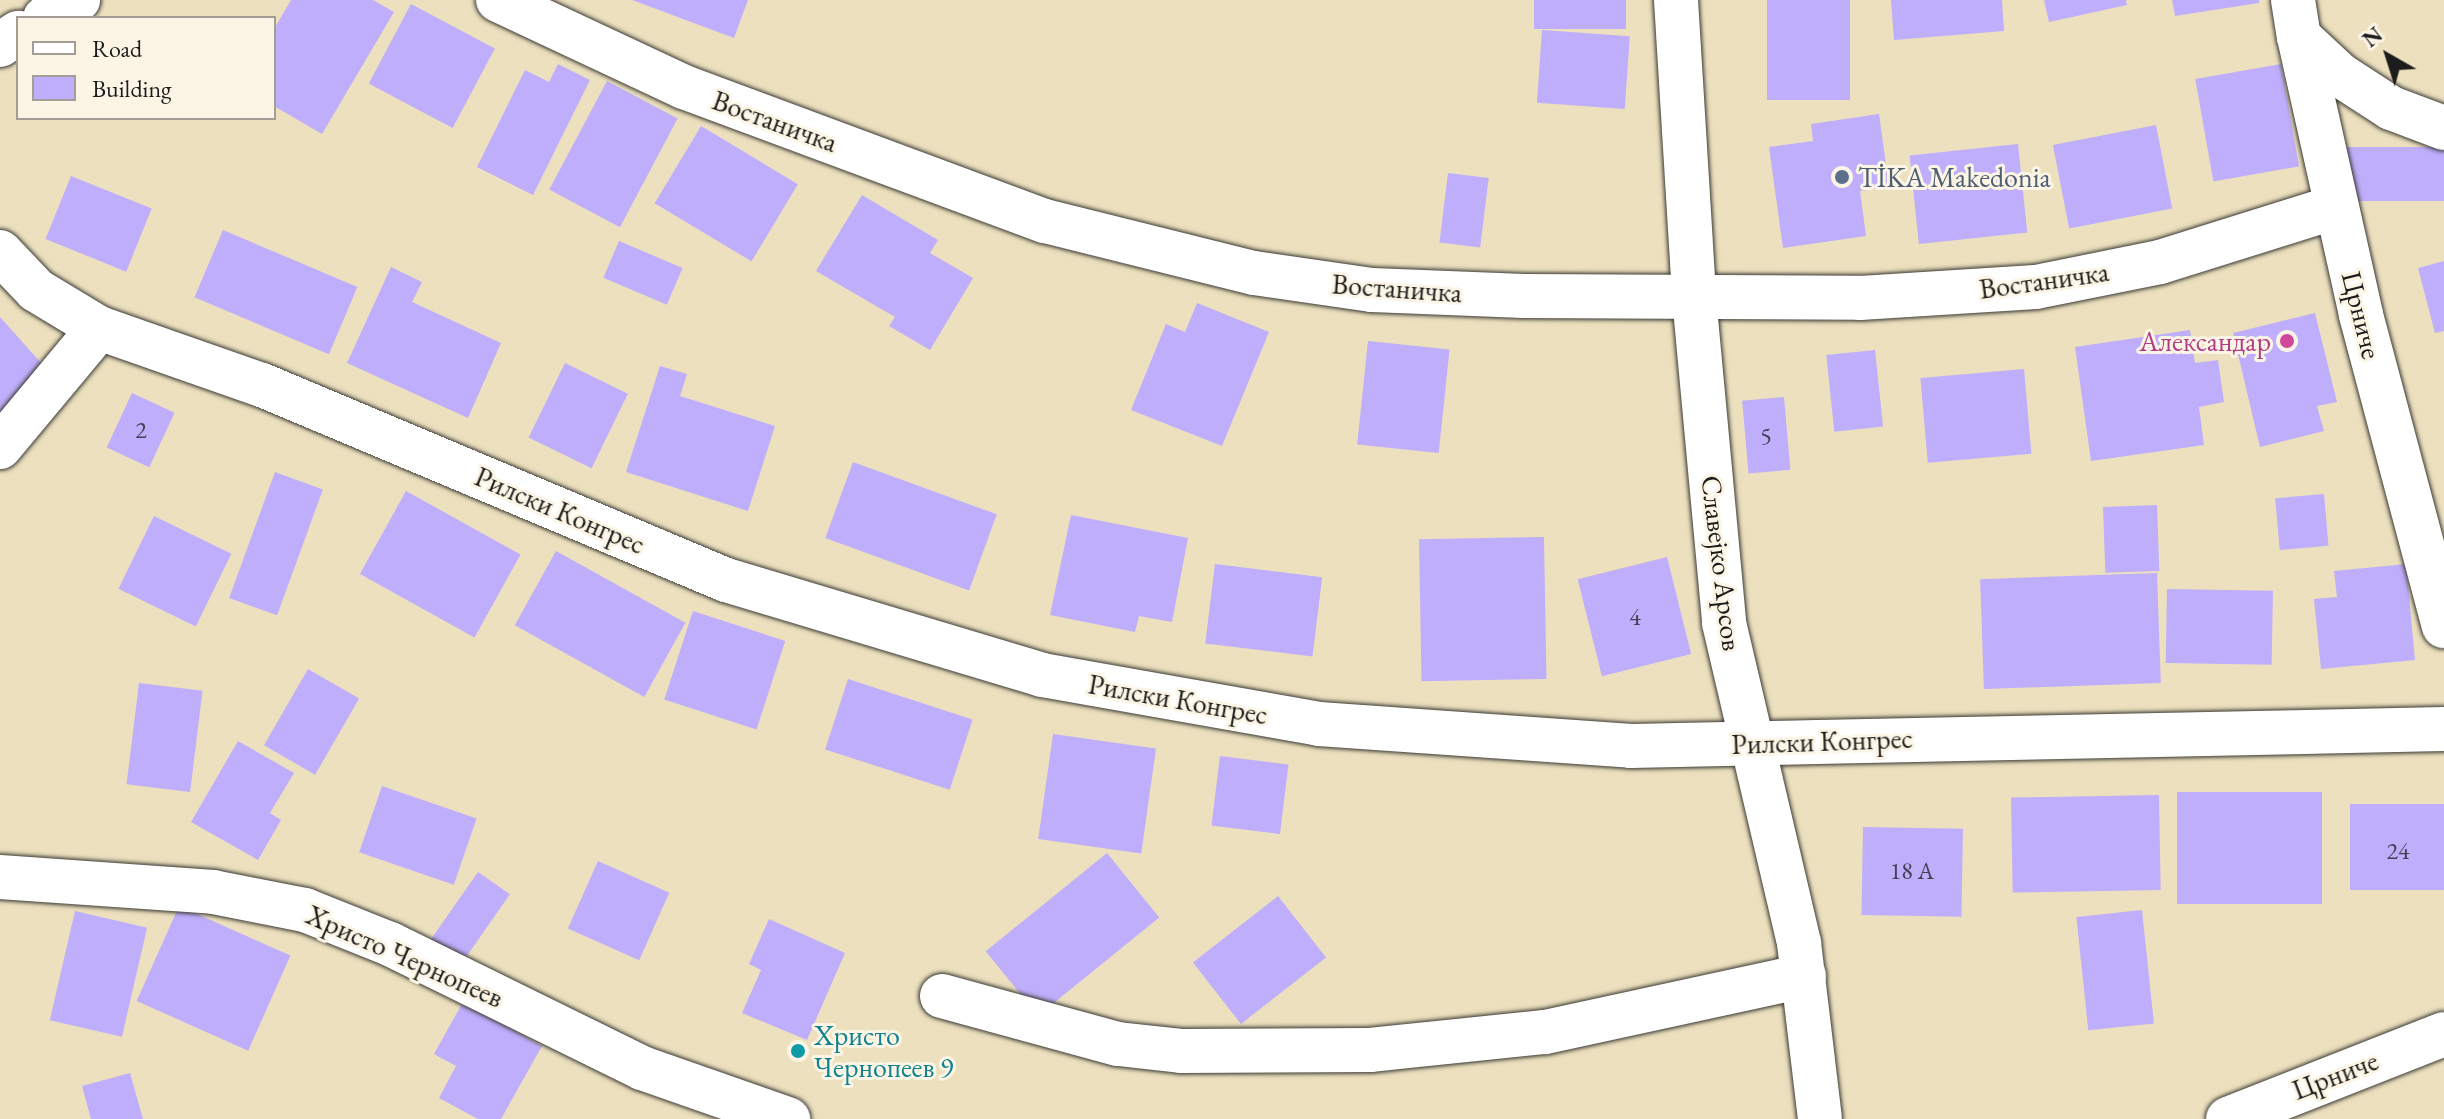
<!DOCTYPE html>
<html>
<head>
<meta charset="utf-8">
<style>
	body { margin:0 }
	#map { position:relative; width:2444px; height:1119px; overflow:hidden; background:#ece0be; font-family:"EB Garamond",serif }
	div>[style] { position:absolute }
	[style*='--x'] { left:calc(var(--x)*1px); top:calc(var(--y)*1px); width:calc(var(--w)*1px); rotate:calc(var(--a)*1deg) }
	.building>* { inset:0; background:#bfaefb; transform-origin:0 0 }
	.roads { filter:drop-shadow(0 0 2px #3b3934) drop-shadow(0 0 2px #3b3934) }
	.minor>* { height:44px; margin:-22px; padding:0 22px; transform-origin:22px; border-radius:22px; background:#fff }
	.tertiary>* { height:44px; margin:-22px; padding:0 22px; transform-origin:22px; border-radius:22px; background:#fff }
	.dots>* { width:22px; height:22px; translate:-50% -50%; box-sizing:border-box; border:4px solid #fcf5e5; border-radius:50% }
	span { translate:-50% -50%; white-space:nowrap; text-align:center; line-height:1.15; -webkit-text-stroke:6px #fcf5e5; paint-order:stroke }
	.number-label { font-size:24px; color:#454054 }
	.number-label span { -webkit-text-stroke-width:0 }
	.street-label { font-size:28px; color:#1c1c1c }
	.service-label { font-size:28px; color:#4e5e75 }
	.left { translate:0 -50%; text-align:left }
	.hotel-label { font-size:28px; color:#b23c85 }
	.right { translate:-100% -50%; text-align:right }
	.culture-label { font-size:28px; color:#0d838f }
	.legend { position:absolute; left:16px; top:16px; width:260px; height:104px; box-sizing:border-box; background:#fcf5e5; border:2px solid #a29e95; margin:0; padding:10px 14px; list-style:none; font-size:24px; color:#1c1c1c }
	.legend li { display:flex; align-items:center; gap:16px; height:40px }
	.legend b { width:40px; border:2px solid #a29e95 }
	.north { position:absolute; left:2348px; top:16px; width:80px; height:80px; -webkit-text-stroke:6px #fcf5e5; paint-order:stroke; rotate:321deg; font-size:22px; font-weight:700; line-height:32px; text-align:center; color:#1c1c1c }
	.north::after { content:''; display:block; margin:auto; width:28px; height:36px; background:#1c1c1c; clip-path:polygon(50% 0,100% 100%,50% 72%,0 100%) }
</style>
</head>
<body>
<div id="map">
	<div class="building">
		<i style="clip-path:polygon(291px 0,373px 0,394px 12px,322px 134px,274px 106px,274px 29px)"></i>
		<i style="clip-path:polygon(632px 0,748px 0,734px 38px)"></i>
		<i style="left:1534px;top:0;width:92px;height:29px"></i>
		<i style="left:1767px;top:0;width:83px;height:100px"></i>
		<i style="clip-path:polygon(1891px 0,2002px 0,2004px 31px,1894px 40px)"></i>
		<i style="clip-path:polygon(2044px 0,2126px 0,2127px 5px,2049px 22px)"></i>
		<i style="clip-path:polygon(2172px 0,2259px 0,2259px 3px,2175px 16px)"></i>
		<i style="left:411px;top:4px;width:95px;height:90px;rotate:28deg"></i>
		<i style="left:1542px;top:30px;width:88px;height:73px;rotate:4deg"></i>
		<i style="clip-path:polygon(558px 64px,590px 80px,533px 195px,477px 167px,525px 70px,549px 82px)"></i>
		<i style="left:2281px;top:64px;width:104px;height:87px;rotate:80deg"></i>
		<i style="left:607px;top:81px;width:80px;height:123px;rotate:28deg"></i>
		<i style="clip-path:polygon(1879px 114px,1889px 187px,1860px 191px,1866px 236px,1783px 248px,1769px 147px,1813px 141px,1811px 124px)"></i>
		<i style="left:2156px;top:125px;width:85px;height:105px;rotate:79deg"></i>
		<i style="left:701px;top:126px;width:113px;height:90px;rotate:31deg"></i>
		<i style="left:2018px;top:144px;width:89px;height:109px;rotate:84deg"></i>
		<i style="left:2444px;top:147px;width:54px;height:102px;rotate:90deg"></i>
		<i style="left:1448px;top:173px;width:41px;height:70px;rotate:7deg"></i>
		<i style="left:71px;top:176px;width:87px;height:68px;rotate:22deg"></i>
		<i style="clip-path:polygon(862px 195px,938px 240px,930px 253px,973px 278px,930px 350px,889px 326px,895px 317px,816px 271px)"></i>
		<i style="left:223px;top:230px;width:146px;height:73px;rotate:23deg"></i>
		<i style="left:619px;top:241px;width:69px;height:40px;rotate:23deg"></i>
		<i style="clip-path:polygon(2444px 261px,2444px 331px,2435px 333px,2418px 268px)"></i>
		<i style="clip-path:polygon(391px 267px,422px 282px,412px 302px,501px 343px,468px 418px,347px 363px)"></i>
		<i style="clip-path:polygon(1197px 303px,1269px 332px,1222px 446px,1131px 410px,1166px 324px,1185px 332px)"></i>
		<i style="clip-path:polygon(2315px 313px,2337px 402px,2317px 406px,2324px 431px,2260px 447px,2233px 333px)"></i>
		<i style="clip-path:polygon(0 317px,51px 374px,0 419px)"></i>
		<i style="clip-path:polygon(2190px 330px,2195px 363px,2218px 360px,2224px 402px,2199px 407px,2204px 445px,2091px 461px,2075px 347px)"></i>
		<i style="left:1368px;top:341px;width:82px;height:104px;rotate:6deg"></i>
		<i style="left:1875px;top:350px;width:77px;height:49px;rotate:84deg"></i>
		<i style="left:565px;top:363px;width:70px;height:83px;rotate:26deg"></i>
		<i style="clip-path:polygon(660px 366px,687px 374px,680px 396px,775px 426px,748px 511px,626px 472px)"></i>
		<i style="left:2024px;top:369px;width:85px;height:104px;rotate:85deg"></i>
		<i style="left:132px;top:393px;width:47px;height:60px;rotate:25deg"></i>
		<i style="left:1784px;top:397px;width:73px;height:42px;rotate:85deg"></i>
		<i style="left:853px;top:462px;width:153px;height:81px;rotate:20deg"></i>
		<i style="left:275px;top:472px;width:51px;height:134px;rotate:20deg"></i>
		<i style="left:406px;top:491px;width:131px;height:95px;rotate:29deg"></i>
		<i style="left:2324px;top:494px;width:52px;height:49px;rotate:85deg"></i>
		<i style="left:2157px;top:505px;width:66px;height:54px;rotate:88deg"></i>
		<i style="clip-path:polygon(1071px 515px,1188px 538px,1172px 622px,1139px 616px,1135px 632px,1050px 615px)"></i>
		<i style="left:154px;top:516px;width:86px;height:81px;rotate:26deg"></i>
		<i style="left:1544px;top:537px;width:142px;height:125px;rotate:89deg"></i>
		<i style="left:556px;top:551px;width:148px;height:85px;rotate:29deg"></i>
		<i style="left:1667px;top:557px;width:100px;height:92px;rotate:76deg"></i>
		<i style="left:1215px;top:564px;width:108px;height:80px;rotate:7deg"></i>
		<i style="clip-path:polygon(2406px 564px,2415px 660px,2321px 669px,2314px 599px,2337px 597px,2334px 571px)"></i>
		<i style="left:2157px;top:573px;width:110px;height:177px;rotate:88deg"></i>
		<i style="left:2167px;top:589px;width:106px;height:74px;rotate:1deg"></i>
		<i style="left:693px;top:611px;width:97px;height:93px;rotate:18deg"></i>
		<i style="left:308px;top:669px;width:59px;height:88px;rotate:30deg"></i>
		<i style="left:848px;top:679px;width:131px;height:74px;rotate:18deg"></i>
		<i style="left:139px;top:683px;width:64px;height:102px;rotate:7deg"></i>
		<i style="left:1053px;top:734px;width:104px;height:106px;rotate:8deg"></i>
		<i style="clip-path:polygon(238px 741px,294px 773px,270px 813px,281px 820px,258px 860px,191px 822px)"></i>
		<i style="left:1220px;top:756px;width:69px;height:70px;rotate:7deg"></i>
		<i style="left:382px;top:786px;width:100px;height:70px;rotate:19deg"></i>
		<i style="left:2177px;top:792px;width:145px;height:112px"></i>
		<i style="left:2159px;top:795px;width:95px;height:148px;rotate:89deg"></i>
		<i style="left:2444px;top:804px;width:86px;height:94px;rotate:90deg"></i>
		<i style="left:1863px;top:827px;width:100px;height:88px;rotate:1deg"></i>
		<i style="left:1107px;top:853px;width:83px;height:156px;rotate:51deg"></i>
		<i style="left:598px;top:861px;width:78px;height:74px;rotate:24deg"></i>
		<i style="left:478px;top:872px;width:39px;height:85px;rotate:35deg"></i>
		<i style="left:1278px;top:896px;width:78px;height:108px;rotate:52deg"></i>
		<i style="left:179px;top:906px;width:122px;height:104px;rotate:24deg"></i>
		<i style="left:2142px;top:910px;width:114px;height:66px;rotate:84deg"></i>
		<i style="left:75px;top:911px;width:74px;height:112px;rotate:13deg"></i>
		<i style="clip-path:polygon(769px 919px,845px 953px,807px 1040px,742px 1013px,761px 970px,749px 964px)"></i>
		<i style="clip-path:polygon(463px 1002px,542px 1046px,501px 1119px,478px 1119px,439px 1098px,456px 1066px,434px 1054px)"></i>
		<i style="clip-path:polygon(130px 1073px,143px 1119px,91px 1119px,82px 1086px)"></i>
	</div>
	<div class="roads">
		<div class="minor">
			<i style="--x:498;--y:0;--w:205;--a:25.1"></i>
			<i style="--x:684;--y:87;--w:385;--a:20.4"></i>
			<i style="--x:1045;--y:221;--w:215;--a:14"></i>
			<i style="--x:1254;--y:273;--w:119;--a:8.2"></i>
			<i style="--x:1372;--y:290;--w:152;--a:2.3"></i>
			<i style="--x:1524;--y:296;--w:336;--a:0.3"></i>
			<i style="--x:1860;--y:298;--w:176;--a:-3.6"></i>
			<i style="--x:2036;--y:287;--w:126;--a:-11.4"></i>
			<i style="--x:2160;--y:262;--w:184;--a:-17.4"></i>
			<i style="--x:1676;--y:0;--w:298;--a:86.5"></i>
			<i style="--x:1694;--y:297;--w:327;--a:84.7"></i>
			<i style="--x:1724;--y:623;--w:329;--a:76.8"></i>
			<i style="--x:1799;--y:943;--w:177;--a:83.2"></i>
			<i style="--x:45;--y:18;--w:38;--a:-29"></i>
			<i style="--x:2299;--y:37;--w:285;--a:77.4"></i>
			<i style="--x:2361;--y:315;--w:322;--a:75.1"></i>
			<i style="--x:0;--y:45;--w:22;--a:-34"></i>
			<i style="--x:0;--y:252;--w:52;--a:46.5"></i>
			<i style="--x:36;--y:290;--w:74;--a:31.1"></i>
			<i style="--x:99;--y:328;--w:173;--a:19.3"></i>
			<i style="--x:262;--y:385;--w:503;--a:22.8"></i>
			<i style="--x:726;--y:580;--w:330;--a:16.7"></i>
			<i style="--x:1042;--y:675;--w:281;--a:10"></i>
			<i style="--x:1319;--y:724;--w:313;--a:4"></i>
			<i style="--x:1631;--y:746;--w:813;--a:-1.2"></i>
			<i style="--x:0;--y:447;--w:155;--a:-50.2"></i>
			<i style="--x:0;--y:877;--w:214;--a:4"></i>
			<i style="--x:213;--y:892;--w:94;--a:11.1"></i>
			<i style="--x:305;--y:910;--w:92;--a:21.8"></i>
			<i style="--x:390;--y:944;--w:281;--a:26.2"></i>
			<i style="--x:642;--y:1068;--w:155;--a:19.3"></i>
			<i style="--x:942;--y:996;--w:182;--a:15.3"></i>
			<i style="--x:1118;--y:1044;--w:63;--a:6.3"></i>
			<i style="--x:1181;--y:1051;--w:189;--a:-0.3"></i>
			<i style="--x:1370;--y:1050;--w:176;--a:-5.9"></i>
			<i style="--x:1545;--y:1032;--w:265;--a:-12.2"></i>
			<i style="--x:2228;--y:1119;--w:232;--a:-21.5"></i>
		</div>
		<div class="tertiary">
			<i style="--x:2293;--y:0;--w:37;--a:81"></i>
			<i style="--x:2299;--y:37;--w:56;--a:42.8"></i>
			<i style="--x:2340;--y:75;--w:61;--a:32.9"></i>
			<i style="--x:2391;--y:108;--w:57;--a:20.7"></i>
		</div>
	</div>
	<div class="dots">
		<i style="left:1842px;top:177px;background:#5c6f8a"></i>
		<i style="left:2287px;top:341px;background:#d1479c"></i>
		<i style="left:798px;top:1051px;background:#0f9aa8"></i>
	</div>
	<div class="number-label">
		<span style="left:141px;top:430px">2</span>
		<span style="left:1766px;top:436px">5</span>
		<span style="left:1635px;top:617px">4</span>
		<span style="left:2398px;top:851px">24</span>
		<span style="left:1912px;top:871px">18 А</span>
	</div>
	<div class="street-label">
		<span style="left:775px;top:121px;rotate:20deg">Востаничка</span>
		<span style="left:2044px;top:280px;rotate:-8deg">Востаничка</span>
		<span style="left:1397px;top:288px;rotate:4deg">Востаничка</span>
		<span style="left:2362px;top:315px;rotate:76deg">Црниче</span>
		<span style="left:560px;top:510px;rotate:23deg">Рилски Конгрес</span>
		<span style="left:1722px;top:563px;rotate:83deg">Славејко Арсов</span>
		<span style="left:1178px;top:699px;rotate:10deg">Рилски Конгрес</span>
		<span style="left:1822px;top:741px;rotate:-2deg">Рилски Конгрес</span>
		<span style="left:405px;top:956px;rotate:24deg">Христо Чернопеев</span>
		<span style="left:2335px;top:1075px;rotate:-21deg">Црниче</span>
	</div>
	<div class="service-label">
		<span class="left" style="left:1858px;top:177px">TİKA Makedonia</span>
	</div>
	<div class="hotel-label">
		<span class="right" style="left:2271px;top:341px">Александар</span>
	</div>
	<div class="culture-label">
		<span class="left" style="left:814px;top:1051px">Христо<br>Чернопеев 9</span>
	</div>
	<ul class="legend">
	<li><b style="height:10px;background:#fff"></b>Road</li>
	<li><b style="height:22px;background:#bfaefb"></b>Building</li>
	</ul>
	<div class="north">N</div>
</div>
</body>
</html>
